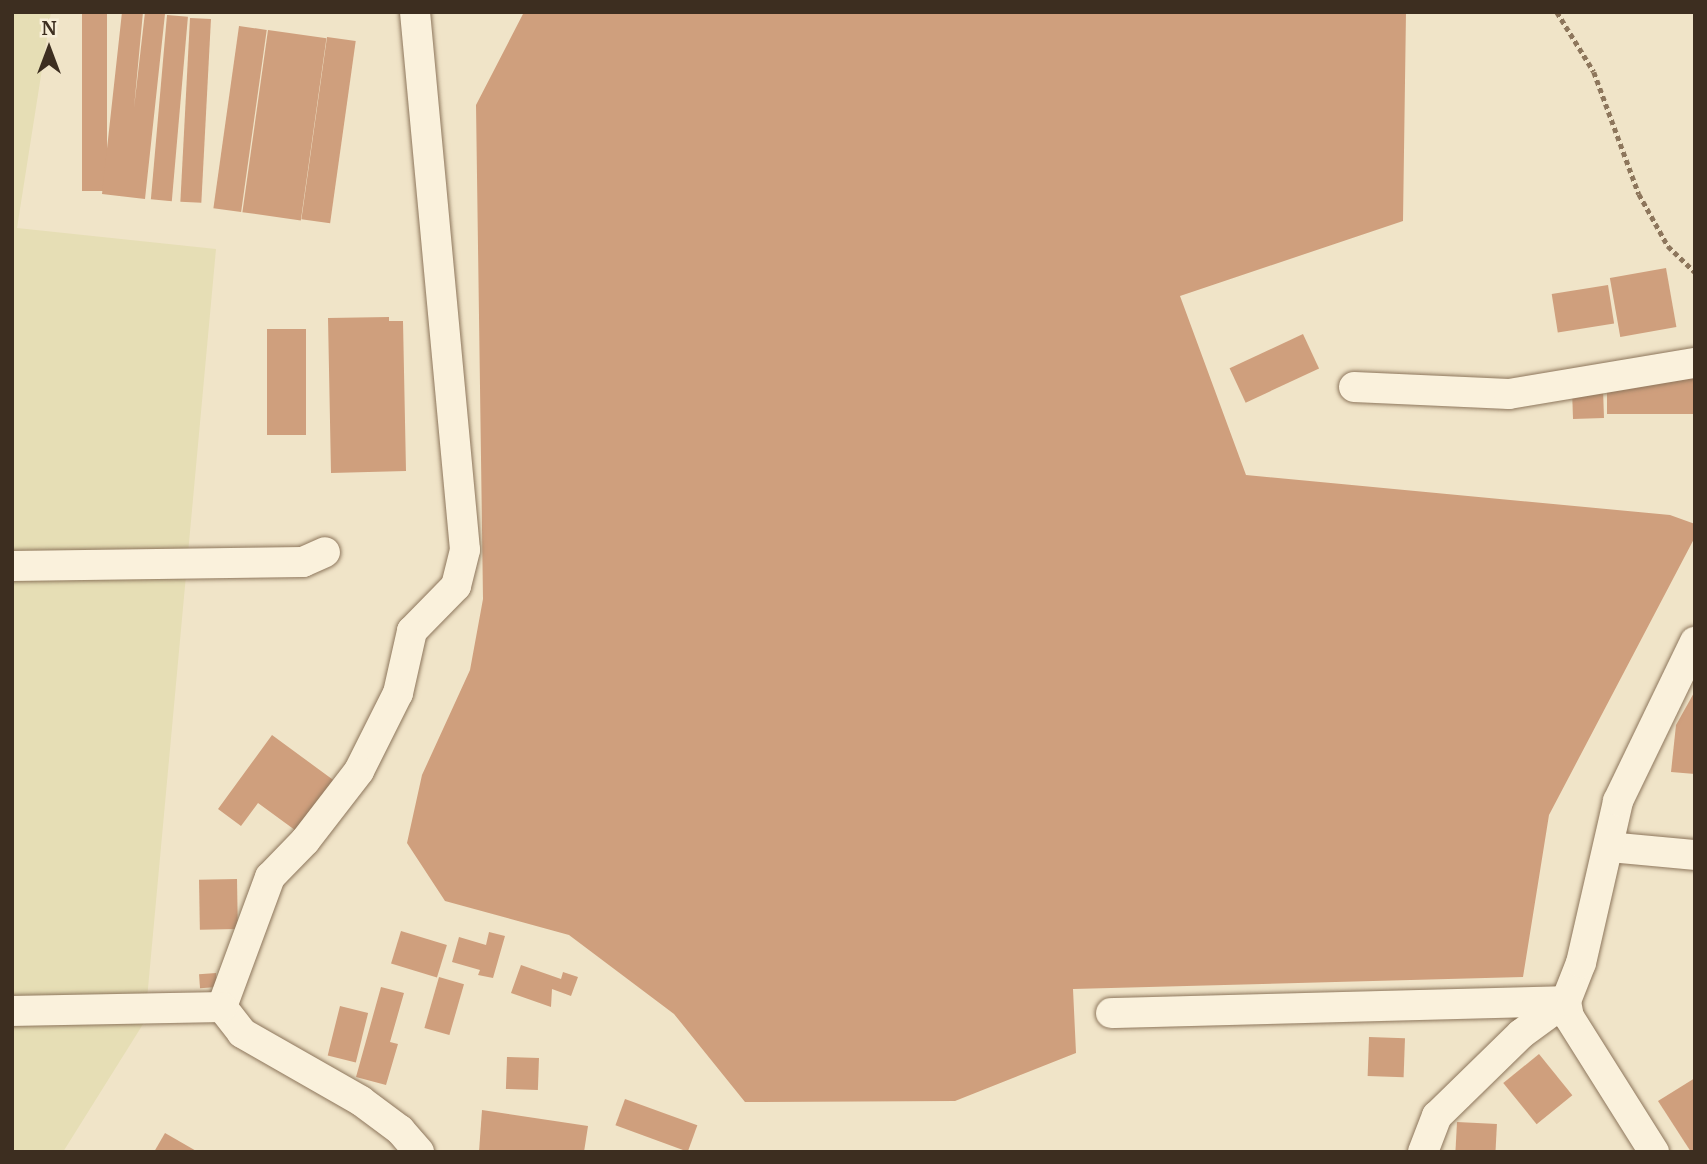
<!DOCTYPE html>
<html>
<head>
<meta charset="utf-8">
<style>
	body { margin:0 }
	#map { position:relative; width:1707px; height:1164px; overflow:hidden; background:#f0e4c8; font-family:Merriweather,serif }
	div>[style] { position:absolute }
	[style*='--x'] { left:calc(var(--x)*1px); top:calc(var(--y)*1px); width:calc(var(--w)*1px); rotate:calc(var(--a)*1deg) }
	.farmland>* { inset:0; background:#e6deb5 }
	.building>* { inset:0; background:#cf9f7d; transform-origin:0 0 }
	.path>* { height:4.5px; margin-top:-2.25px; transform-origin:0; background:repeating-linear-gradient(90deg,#8d765c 0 5px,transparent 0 8.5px) }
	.roads { filter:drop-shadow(0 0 2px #8d765c) drop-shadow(0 0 2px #8d765c) }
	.minor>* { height:30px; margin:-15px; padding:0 15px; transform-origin:15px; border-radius:15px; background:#faf1dc }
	span { translate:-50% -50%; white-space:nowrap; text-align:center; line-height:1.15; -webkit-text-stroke:6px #f7eed8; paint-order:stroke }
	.frame { position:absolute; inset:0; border:14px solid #3d2e20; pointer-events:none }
	.north { position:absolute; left:14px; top:14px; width:70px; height:70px; -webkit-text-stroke:5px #f7eed8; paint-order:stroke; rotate:0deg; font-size:19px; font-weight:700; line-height:28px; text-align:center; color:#3d2e20 }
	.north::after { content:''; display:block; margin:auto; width:24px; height:32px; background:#3d2e20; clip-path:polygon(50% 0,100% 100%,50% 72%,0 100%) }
</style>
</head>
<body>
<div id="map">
	<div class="farmland">
		<i style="clip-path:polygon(12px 12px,51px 12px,17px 228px,216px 249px,145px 1021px,63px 1152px,12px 1152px)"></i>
	</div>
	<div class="building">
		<i style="left:82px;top:12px;width:25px;height:179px"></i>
		<i style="clip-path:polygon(122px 12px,143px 12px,134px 108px,145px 12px,165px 14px,145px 199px,102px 194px)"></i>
		<i style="clip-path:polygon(524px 12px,1406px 12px,1403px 221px,1180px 296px,1246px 475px,1670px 515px,1695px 524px,1695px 537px,1549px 815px,1523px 977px,1073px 989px,1076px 1053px,955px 1101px,745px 1102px,674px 1014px,569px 935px,445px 901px,407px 843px,422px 775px,470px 670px,483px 599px,476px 105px)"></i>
		<i style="left:167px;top:15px;width:21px;height:185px;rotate:5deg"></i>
		<i style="left:190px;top:18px;width:21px;height:184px;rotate:3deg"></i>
		<i style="left:239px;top:26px;width:28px;height:184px;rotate:8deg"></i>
		<i style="left:268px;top:30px;width:59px;height:184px;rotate:8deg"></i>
		<i style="left:327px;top:37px;width:29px;height:184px;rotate:8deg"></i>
		<i style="left:1666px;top:268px;width:60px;height:57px;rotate:80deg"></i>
		<i style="left:1608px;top:285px;width:39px;height:57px;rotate:81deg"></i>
		<i style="clip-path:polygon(389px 317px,389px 321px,403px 321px,406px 471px,331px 473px,328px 318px)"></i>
		<i style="left:267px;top:329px;width:39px;height:106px"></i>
		<i style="left:1303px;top:334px;width:38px;height:81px;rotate:65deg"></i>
		<i style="left:1695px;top:371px;width:43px;height:88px;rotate:90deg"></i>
		<i style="left:1603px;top:389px;width:29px;height:31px;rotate:88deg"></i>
		<i style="clip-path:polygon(1695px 691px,1695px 774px,1671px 772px,1676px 725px)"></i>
		<i style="clip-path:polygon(272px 735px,336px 782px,299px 833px,258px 803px,241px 826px,218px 809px)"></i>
		<i style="left:237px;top:879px;width:50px;height:38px;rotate:89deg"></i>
		<i style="left:401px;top:931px;width:48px;height:34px;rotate:17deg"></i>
		<i style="clip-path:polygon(489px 932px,505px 936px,493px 978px,478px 975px,480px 970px,452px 962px,459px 937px,486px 945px)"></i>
		<i style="clip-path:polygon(521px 965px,561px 979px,563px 972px,578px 977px,571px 996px,552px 989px,551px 1007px,511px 993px)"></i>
		<i style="left:216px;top:973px;width:14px;height:17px;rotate:86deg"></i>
		<i style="left:439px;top:977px;width:26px;height:53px;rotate:16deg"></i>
		<i style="clip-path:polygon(381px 987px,404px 993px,390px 1042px,398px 1044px,386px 1085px,356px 1077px)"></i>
		<i style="left:340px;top:1006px;width:29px;height:51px;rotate:14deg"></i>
		<i style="left:1369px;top:1037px;width:36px;height:39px;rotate:2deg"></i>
		<i style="left:1539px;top:1054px;width:53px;height:46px;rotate:51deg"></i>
		<i style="left:507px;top:1057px;width:32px;height:32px;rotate:2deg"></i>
		<i style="clip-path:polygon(1695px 1078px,1695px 1152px,1691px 1152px,1658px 1101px)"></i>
		<i style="left:625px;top:1099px;width:77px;height:28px;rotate:20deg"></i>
		<i style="clip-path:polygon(482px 1110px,588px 1126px,584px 1152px,479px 1152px)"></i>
		<i style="left:1457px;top:1122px;width:40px;height:30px;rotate:3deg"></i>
		<i style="clip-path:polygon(165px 1133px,198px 1152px,154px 1152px)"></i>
	</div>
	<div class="path">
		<i style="--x:1557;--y:12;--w:70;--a:58.3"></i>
		<i style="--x:1594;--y:72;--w:130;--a:69.8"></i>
		<i style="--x:1639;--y:194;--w:60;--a:60.9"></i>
		<i style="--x:1668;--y:246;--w:37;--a:44"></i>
	</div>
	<div class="roads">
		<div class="minor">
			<i style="--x:415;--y:12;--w:540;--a:84.69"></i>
			<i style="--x:465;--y:550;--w:37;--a:104"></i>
			<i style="--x:456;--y:586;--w:63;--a:134.4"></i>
			<i style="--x:412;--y:631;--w:64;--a:102.7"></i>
			<i style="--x:398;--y:693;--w:87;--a:116.6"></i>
			<i style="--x:359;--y:771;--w:88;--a:127.6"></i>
			<i style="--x:305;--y:841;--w:50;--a:134.2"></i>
			<i style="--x:270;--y:877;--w:139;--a:110.3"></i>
			<i style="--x:222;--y:1007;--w:33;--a:52"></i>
			<i style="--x:242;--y:1033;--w:137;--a:29.7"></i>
			<i style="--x:361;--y:1101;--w:49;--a:36.6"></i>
			<i style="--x:400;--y:1130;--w:29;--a:49"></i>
			<i style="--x:1354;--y:387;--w:155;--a:2.6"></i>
			<i style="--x:1509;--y:394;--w:189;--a:-9.5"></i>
			<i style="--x:12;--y:566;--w:291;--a:-0.8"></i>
			<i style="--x:303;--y:562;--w:24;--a:-24"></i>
			<i style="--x:1609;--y:847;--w:86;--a:5.3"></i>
			<i style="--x:12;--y:1011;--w:210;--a:-1.1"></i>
			<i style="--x:1111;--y:1013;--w:455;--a:-1.5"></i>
			<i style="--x:1423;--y:1152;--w:39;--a:-69"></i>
			<i style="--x:1437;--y:1116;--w:117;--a:-44.3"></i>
			<i style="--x:1521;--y:1034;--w:56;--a:-36.3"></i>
			<i style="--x:1654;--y:1152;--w:160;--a:-122.2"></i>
			<i style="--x:1569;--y:1017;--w:16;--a:-101"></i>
			<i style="--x:1566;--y:1001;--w:41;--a:-68.5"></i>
			<i style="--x:1581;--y:963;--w:166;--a:-77.1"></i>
			<i style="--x:1618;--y:801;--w:177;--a:-64.2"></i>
		</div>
	</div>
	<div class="frame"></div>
	<div class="north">N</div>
</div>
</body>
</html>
